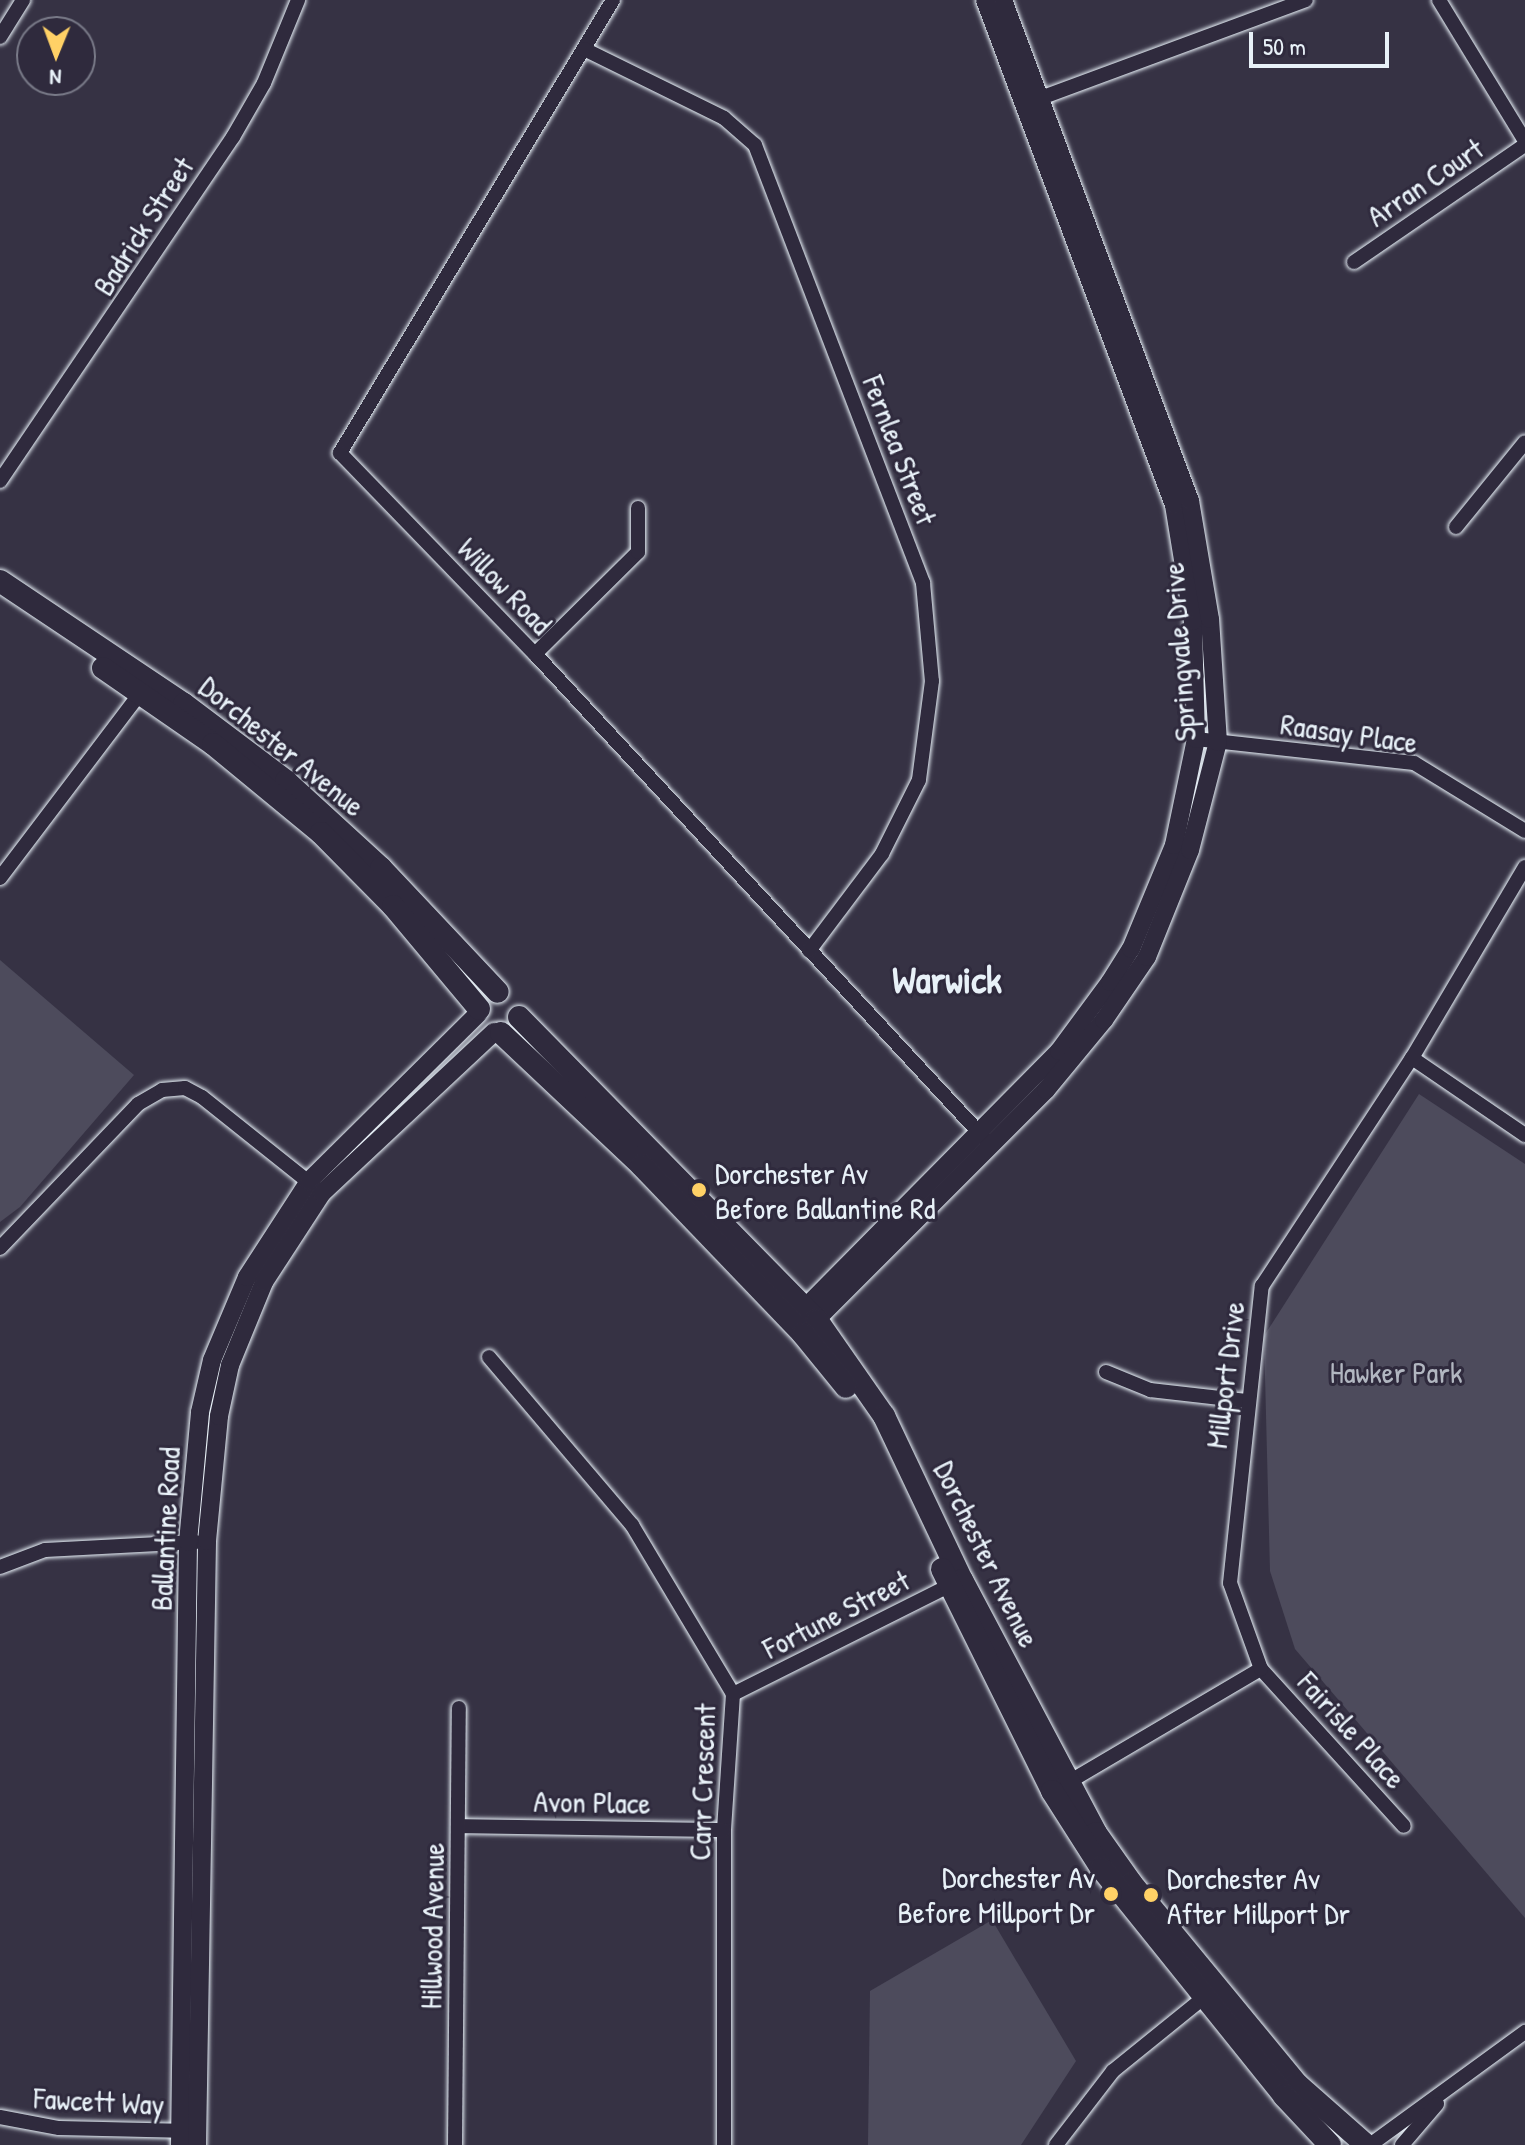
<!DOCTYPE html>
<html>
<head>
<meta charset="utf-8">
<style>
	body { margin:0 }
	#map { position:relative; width:1525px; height:2145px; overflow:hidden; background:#363244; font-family:"Patrick Hand",sans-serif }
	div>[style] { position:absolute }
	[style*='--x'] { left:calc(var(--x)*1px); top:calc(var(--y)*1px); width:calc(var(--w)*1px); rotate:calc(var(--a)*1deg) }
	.green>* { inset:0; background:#4d4b5c }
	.roads { filter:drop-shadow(0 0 2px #e8f1f8) drop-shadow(0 0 2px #e8f1f8) }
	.minor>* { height:14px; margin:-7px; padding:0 7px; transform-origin:7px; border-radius:7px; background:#2f2a3d }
	.tertiary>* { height:18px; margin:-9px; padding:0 9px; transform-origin:9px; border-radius:9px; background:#2f2a3d }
	.secondary>* { height:22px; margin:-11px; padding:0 11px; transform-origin:11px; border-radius:11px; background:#2f2a3d }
	.dots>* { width:22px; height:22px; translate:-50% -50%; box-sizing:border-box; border:4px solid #2f2a3d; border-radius:50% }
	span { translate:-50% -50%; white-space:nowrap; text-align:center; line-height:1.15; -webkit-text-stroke:6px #2f2a3d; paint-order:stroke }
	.street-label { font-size:30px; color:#e8f1f8 }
	.poi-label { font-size:30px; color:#e8f1f8 }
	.left { translate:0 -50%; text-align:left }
	.right { translate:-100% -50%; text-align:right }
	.park-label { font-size:30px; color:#b2b7c1 }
	.district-label { font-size:38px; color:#e8f1f8; font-weight:700 }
	.north { position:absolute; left:16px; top:16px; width:80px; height:80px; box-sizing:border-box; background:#2f2a3d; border:2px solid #797a88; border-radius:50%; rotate:181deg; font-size:22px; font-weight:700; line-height:32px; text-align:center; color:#e8f1f8 }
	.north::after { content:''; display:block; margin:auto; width:28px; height:36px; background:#ffd166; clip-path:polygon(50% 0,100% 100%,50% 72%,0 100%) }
	.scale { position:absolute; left:1249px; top:32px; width:140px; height:36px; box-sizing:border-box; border:4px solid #e8f1f8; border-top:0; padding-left:10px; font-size:24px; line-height:28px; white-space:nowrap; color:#e8f1f8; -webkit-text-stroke:6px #2f2a3d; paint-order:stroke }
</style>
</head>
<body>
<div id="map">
	<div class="green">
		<i style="clip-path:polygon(0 960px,134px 1075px,20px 1207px,0 1222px)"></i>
		<i style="clip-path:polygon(1419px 1094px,1525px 1164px,1525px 1918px,1295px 1649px,1270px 1571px,1264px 1336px)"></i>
		<i style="clip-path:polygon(992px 1920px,1076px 2061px,1021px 2145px,868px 2145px,870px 1991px)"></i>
	</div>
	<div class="roads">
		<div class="minor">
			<i style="--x:613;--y:0;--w:529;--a:121.08"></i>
			<i style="--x:340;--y:453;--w:280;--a:45.9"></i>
			<i style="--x:535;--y:654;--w:662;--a:47.14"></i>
			<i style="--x:1439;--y:0;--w:165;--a:58.6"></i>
			<i style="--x:0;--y:37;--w:44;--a:-58.1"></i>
			<i style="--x:584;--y:49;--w:156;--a:26.2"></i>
			<i style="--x:724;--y:118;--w:41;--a:41.1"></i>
			<i style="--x:755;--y:145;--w:469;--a:69"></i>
			<i style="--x:923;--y:583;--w:98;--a:84.8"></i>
			<i style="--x:932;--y:681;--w:100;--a:97.5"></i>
			<i style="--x:919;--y:780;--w:83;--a:116.6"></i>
			<i style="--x:882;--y:854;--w:121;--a:127"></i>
			<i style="--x:1030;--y:102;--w:294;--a:-20.3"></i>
			<i style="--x:1354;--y:262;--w:207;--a:-34.4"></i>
			<i style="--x:0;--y:481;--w:415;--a:-55.9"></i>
			<i style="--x:233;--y:137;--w:62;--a:-60.1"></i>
			<i style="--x:264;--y:83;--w:90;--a:-67.7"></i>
			<i style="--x:1456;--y:527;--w:109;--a:-50.9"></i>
			<i style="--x:535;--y:654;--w:145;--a:-44.7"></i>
			<i style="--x:638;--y:552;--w:44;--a:-90"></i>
			<i style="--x:1196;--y:739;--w:219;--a:6.3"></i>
			<i style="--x:1414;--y:763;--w:130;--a:31.5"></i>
			<i style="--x:0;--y:878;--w:240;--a:-52.8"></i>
			<i style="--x:1412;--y:1058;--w:137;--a:34.3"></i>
			<i style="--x:0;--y:1248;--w:199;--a:-46.2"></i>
			<i style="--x:138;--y:1104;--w:28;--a:-30"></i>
			<i style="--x:162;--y:1090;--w:23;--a:-5"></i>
			<i style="--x:185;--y:1088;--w:19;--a:28"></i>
			<i style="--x:202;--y:1097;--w:146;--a:38.6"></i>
			<i style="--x:489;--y:1357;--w:221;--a:49.6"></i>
			<i style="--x:632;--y:1525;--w:197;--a:59.1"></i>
			<i style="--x:733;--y:1694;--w:136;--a:93.8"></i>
			<i style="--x:724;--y:1830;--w:315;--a:90"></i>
			<i style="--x:1106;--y:1372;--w:48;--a:22.2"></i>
			<i style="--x:1150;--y:1390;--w:97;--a:6.5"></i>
			<i style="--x:0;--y:1567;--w:48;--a:-20.7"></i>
			<i style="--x:45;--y:1550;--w:151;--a:-3"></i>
			<i style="--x:1261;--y:1669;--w:212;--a:47.7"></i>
			<i style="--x:733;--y:1694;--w:248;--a:-26.6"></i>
			<i style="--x:1062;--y:1786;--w:231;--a:-30.5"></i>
			<i style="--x:1261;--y:1669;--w:91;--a:-109.8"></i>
			<i style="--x:1230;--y:1583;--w:299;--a:-83.9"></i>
			<i style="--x:1262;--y:1286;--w:273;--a:-56.7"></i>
			<i style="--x:1412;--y:1058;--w:222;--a:-59.4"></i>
			<i style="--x:459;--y:1826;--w:265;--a:0.9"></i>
			<i style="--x:0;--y:2117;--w:60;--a:10.6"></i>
			<i style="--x:59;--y:2128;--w:131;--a:1.3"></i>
			<i style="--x:455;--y:2145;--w:437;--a:-89.5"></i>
			<i style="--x:1056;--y:2145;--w:93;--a:-52.4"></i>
			<i style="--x:1113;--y:2071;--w:122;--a:-39"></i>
			<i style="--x:1370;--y:2145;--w:192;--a:-36.1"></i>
			<i style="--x:1402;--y:2145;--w:54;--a:-49.5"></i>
		</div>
		<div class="tertiary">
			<i style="--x:796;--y:1317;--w:374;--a:-45.3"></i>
			<i style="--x:1059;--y:1051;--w:86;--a:-53.5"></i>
			<i style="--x:1110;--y:982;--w:39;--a:-58"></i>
			<i style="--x:1131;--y:949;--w:113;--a:-67.5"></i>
			<i style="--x:1174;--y:845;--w:108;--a:-78.3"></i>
			<i style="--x:1196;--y:739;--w:118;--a:-91.5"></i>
			<i style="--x:1193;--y:621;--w:118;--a:-99.3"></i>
			<i style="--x:1174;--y:505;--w:539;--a:-110.52"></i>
			<i style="--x:808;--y:1328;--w:337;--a:-45"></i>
			<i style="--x:1046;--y:1090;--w:91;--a:-50.4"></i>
			<i style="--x:1104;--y:1020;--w:76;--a:-55.7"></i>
			<i style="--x:1147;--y:957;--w:115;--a:-68.1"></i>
			<i style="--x:1190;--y:850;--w:112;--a:-75.5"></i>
			<i style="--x:1218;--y:742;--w:123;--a:-93.7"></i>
			<i style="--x:1210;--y:619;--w:120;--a:-99.6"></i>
			<i style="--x:1190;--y:501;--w:535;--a:-110.47"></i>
			<i style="--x:180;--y:2145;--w:603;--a:-89.24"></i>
			<i style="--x:188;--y:1542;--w:131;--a:-84.7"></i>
			<i style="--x:200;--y:1412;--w:53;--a:-77"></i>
			<i style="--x:212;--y:1360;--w:90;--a:-67.1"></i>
			<i style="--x:247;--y:1277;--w:114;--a:-57.1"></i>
			<i style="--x:309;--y:1181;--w:238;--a:-44.7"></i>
			<i style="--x:197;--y:2145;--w:604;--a:-89.05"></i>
			<i style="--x:207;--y:1541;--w:126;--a:-84.5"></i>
			<i style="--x:219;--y:1416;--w:52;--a:-77.8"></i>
			<i style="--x:230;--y:1365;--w:90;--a:-67.7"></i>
			<i style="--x:264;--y:1282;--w:106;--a:-56.9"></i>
			<i style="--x:322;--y:1193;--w:236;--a:-43.1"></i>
		</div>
		<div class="secondary">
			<i style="--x:0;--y:581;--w:221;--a:33.8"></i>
			<i style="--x:184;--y:704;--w:128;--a:37"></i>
			<i style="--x:286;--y:781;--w:129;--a:42.5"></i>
			<i style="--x:381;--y:868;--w:170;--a:46.7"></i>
			<i style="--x:103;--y:668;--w:134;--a:34.6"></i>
			<i style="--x:213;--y:744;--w:140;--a:39.5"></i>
			<i style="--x:321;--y:833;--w:103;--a:45.4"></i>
			<i style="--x:393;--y:906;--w:134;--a:50.1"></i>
			<i style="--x:519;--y:1017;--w:425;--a:45.5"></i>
			<i style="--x:817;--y:1320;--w:117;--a:55.1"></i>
			<i style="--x:884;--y:1416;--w:182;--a:64.6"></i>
			<i style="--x:962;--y:1580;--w:286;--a:62.1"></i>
			<i style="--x:1096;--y:1833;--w:62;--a:54.8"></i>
			<i style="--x:1132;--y:1884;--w:259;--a:50.5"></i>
			<i style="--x:1297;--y:2084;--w:91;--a:41.4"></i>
			<i style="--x:501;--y:1033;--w:194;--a:43.3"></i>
			<i style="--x:642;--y:1166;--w:233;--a:46.2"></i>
			<i style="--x:803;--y:1334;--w:68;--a:50.9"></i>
			<i style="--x:942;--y:1569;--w:248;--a:63.6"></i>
			<i style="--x:1052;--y:1791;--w:91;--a:57.5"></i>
			<i style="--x:1101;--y:1868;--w:292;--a:51.2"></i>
			<i style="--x:1284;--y:2096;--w:67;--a:46.8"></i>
		</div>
	</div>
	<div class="dots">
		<i style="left:699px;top:1190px;background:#ffd166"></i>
		<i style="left:1111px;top:1894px;background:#ffd166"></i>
		<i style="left:1151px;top:1895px;background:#ffd166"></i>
	</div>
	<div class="street-label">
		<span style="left:1425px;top:182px;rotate:-34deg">Arran Court</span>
		<span style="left:143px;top:226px;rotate:-57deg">Badrick Street</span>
		<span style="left:900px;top:450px;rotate:69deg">Fernlea Street</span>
		<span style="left:505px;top:586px;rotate:46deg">Willow Road</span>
		<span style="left:1179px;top:652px;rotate:-94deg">Springvale Drive</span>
		<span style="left:1349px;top:733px;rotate:8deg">Raasay Place</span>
		<span style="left:282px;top:746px;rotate:39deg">Dorchester Avenue</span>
		<span style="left:1225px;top:1375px;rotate:-83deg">Millport Drive</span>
		<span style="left:165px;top:1529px;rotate:-87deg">Ballantine Road</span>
		<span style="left:987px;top:1554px;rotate:64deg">Dorchester Avenue</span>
		<span style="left:836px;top:1614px;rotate:-27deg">Fortune Street</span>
		<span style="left:1352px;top:1730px;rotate:48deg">Fairisle Place</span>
		<span style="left:702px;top:1782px;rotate:-88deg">Carr Crescent</span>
		<span style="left:592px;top:1802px;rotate:1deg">Avon Place</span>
		<span style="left:432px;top:1926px;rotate:-89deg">Hillwood Avenue</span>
		<span style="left:99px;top:2101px;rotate:3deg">Fawcett Way</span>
	</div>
	<div class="poi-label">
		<span class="left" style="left:715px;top:1190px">Dorchester Av<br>Before Ballantine Rd</span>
		<span class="right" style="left:1095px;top:1894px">Dorchester Av<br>Before Millport Dr</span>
		<span class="left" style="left:1167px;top:1895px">Dorchester Av<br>After Millport Dr</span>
	</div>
	<div class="park-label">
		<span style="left:1396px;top:1372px">Hawker Park</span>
	</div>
	<div class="district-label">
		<span style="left:947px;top:980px">Warwick</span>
	</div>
	<div class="north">N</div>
	<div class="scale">50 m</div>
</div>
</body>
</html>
